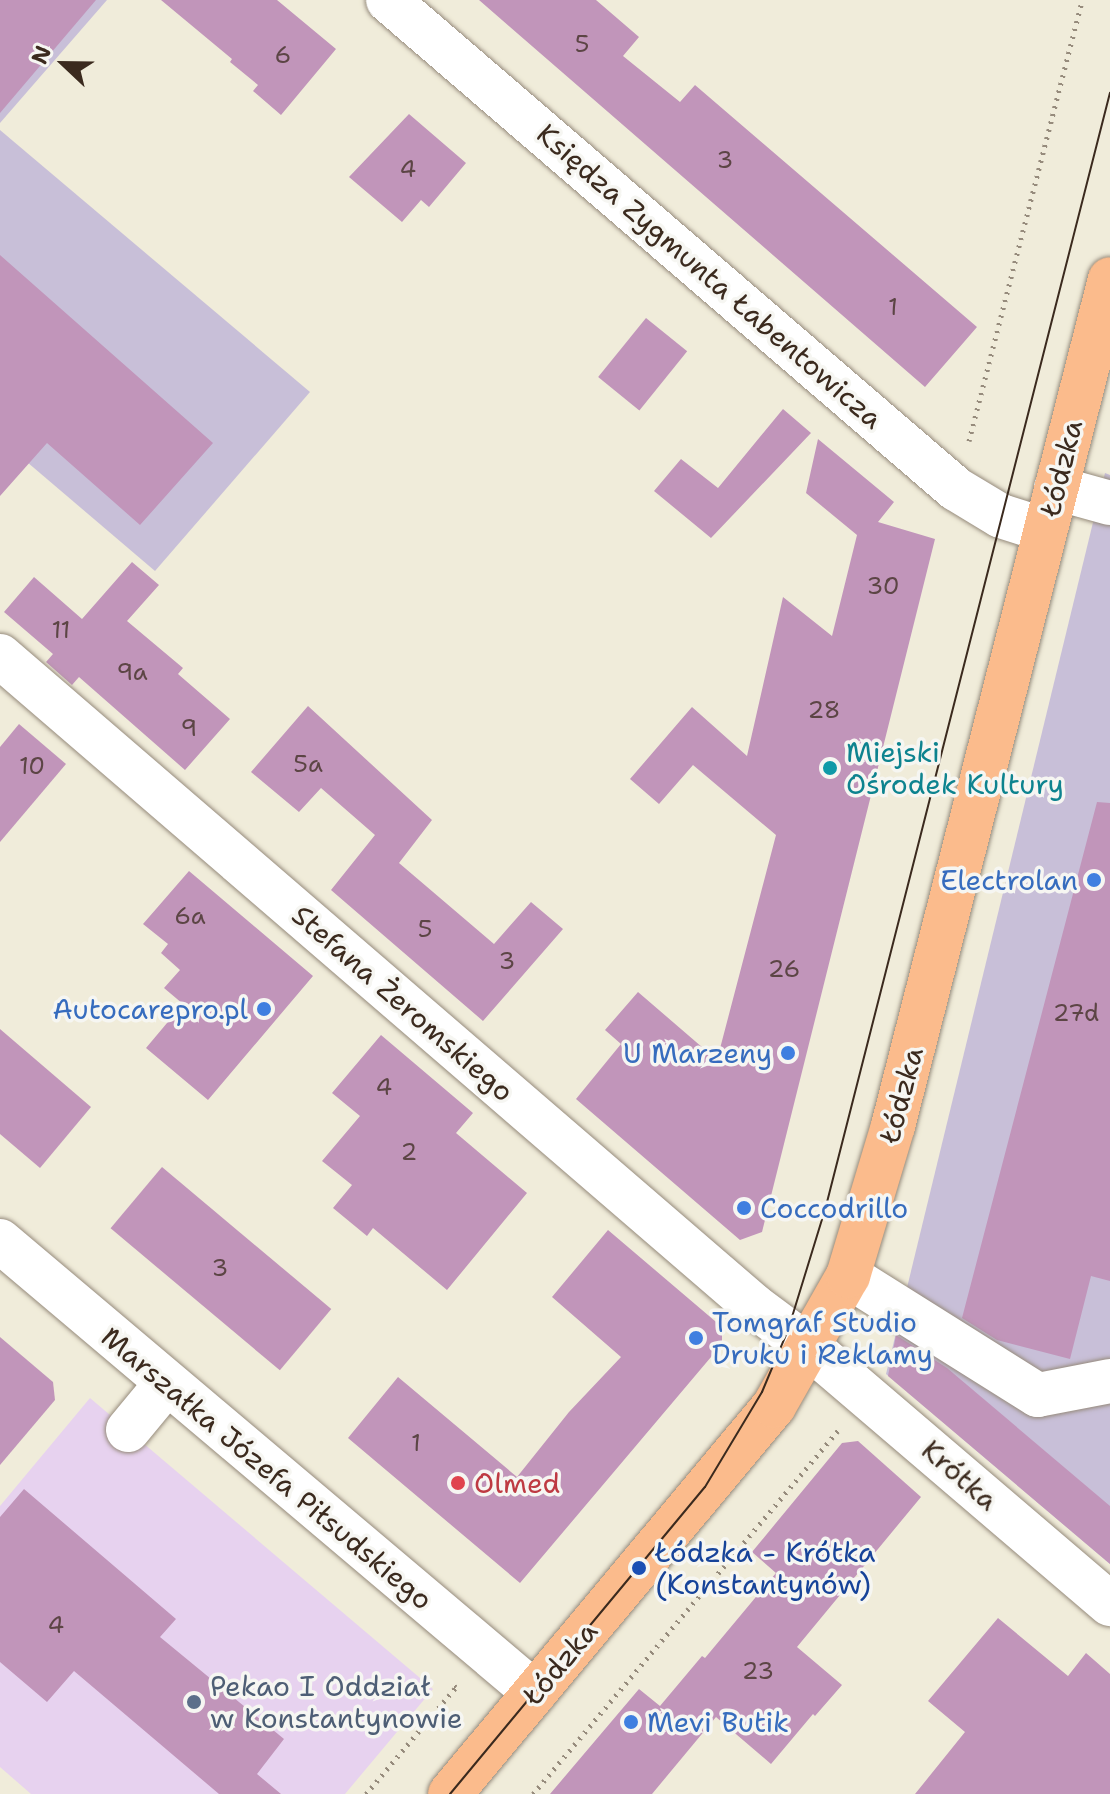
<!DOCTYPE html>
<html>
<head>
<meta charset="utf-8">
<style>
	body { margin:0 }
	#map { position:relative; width:1110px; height:1794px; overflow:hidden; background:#f0ecda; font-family:"Shantell Sans",sans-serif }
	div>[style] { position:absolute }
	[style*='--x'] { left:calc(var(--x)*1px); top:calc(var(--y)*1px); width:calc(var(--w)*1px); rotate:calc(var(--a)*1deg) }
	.built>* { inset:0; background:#e7d2ef }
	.industrial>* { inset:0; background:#c8bfd8 }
	.building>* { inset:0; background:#c195ba; transform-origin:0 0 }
	.path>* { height:5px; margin-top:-2.5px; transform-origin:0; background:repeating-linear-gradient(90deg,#968b7c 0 2px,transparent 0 8px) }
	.roads { filter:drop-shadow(0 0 2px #968b7c) drop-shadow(0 0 2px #968b7c) }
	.minor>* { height:44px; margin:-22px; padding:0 22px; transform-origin:22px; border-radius:22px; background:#fff }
	.major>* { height:44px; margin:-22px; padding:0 22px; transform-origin:22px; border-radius:22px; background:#fbbb8c }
	.tram>* { height:2px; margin:-1px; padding:0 1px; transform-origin:1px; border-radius:1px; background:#3b2a1e }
	.dots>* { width:22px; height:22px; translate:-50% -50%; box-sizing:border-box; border:4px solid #f6f6f2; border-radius:50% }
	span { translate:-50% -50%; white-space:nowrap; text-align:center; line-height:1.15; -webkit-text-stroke:7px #f6f6f2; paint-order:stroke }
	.number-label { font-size:24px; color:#5c4545 }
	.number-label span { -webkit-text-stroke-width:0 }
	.street-label { font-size:28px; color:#3b2a1e }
	.culture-label { font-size:28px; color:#0d838f }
	.left { translate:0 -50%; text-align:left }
	.shop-label { font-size:28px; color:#366cbe }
	.right { translate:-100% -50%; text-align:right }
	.health-label { font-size:28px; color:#be3a42 }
	.transit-label { font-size:28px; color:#164399 }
	.service-label { font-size:28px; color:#4e5e75 }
	.north { position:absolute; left:24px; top:24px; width:80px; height:80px; -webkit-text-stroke:6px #f6f6f2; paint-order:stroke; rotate:292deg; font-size:22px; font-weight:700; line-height:32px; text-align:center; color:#3b2a1e }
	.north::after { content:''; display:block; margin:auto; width:28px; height:36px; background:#3b2a1e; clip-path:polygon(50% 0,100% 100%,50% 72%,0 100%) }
</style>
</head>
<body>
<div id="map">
	<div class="built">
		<i style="clip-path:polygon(90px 1398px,433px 1689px,345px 1794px,31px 1794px,0 1767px,0 1506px)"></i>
	</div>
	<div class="industrial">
		<i style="clip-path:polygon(0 0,107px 0,0 123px)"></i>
		<i style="clip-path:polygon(0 130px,310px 392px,155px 571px,0 439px)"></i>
		<i style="clip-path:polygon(1105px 473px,1110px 475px,1110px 1564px,886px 1374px)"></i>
	</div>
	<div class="building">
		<i style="clip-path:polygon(0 0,96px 0,0 113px)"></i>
		<i style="clip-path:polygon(161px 0,277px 0,336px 49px,281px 115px,253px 91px,258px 85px,230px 62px,232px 59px)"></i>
		<i style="clip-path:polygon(479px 0,596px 0,639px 37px,623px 56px,680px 102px,695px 85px,977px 327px,925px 387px)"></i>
		<i style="clip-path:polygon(409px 114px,466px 163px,429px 207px,421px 200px,402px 222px,349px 177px)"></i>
		<i style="clip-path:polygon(0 255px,213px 443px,140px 525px,47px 443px,0 496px)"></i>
		<i style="left:646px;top:318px;width:53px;height:76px;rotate:39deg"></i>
		<i style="clip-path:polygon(783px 409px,811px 433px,711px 538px,654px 491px,681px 459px,718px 488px)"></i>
		<i style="clip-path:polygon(818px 439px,894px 502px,878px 522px,935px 539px,762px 1232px,740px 1240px,576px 1099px,621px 1044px,605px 1030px,638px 992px,717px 1060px,776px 835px,693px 765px,659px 804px,630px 779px,692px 707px,747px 756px,783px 597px,832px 636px,857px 535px,806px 493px)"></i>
		<i style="clip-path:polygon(132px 562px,159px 585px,127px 621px,183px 668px,178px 674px,230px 719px,185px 770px,79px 677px,72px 685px,46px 662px,53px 654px,4px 612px,34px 577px,82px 619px)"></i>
		<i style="clip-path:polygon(308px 706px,432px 820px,399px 863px,494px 944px,531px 902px,563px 929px,483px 1021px,331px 890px,375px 835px,321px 788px,299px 812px,251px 772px)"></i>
		<i style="clip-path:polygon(19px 724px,66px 764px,0 842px,0 747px)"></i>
		<i style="clip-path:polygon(1097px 802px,1110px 803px,1110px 1281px,1091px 1276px,1070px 1359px,997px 1340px,962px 1318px)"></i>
		<i style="clip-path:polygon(189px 871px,313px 976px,208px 1100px,146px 1048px,183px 1004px,164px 988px,180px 970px,161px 953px,168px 944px,143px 924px)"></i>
		<i style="clip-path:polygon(0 1029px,91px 1107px,40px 1168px,0 1134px)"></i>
		<i style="clip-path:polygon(381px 1035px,473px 1113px,456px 1133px,527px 1193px,447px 1290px,373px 1228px,367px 1236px,333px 1208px,352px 1185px,322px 1161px,360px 1116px,332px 1093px)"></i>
		<i style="left:162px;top:1167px;width:221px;height:80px;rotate:40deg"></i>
		<i style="clip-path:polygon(608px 1230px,722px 1327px,722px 1344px,520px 1583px,348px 1438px,398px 1377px,517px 1477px,569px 1412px,621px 1357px,552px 1297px)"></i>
		<i style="clip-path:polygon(896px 1335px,947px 1368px,1110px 1506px,1110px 1564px,888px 1376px)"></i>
		<i style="clip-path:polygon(0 1337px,53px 1382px,55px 1400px,0 1465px)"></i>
		<i style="clip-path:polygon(858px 1441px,921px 1497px,797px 1647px,842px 1685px,815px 1716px,813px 1714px,771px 1764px,716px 1717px,652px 1794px,550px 1794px,639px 1689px,660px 1706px,702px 1656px,705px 1658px,776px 1573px,752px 1552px,842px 1443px)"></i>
		<i style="clip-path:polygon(24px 1489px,176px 1619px,160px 1637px,284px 1739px,257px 1774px,281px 1794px,219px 1794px,74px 1671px,47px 1702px,0 1662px,0 1517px)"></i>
		<i style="clip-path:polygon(998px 1618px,1068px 1676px,1086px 1653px,1110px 1674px,1110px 1794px,915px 1794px,965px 1732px,928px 1701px)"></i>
	</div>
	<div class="path">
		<i style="--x:969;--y:441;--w:455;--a:-75.6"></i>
		<i style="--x:366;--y:1794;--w:140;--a:-49.9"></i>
		<i style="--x:456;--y:1687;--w:4;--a:-146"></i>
		<i style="--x:533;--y:1794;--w:475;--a:-50"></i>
	</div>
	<div class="roads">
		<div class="minor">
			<i style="--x:388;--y:0;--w:749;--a:40.73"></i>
			<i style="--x:956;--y:489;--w:52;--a:31"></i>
			<i style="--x:1001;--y:516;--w:46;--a:17.7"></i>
			<i style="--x:1056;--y:488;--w:56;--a:15.5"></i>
			<i style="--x:0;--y:656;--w:995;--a:40.76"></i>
			<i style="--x:754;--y:1306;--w:69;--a:36.7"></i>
			<i style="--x:809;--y:1347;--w:396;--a:40.5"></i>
			<i style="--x:0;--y:1241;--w:700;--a:40.19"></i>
			<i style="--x:848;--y:1276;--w:224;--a:32.1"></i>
			<i style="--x:1038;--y:1395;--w:73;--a:-11"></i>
			<i style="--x:128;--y:1430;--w:60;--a:-50.4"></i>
		</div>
		<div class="major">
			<i style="--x:450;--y:1794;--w:505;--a:-50.14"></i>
			<i style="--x:774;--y:1406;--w:150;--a:-60.4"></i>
			<i style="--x:848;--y:1276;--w:157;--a:-73.3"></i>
			<i style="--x:893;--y:1126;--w:874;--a:-75.63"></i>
		</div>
	</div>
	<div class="tram">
		<i style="--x:450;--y:1794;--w:399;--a:-50.3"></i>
		<i style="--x:705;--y:1487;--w:111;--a:-59"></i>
		<i style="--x:762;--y:1392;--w:67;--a:-67.2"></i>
		<i style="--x:788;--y:1330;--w:126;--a:-72.9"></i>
		<i style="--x:825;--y:1210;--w:1153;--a:-75.69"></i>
	</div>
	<div class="dots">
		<i style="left:830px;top:768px;background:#0f9aa8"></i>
		<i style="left:1094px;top:880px;background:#3f7fe0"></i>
		<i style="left:264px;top:1009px;background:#3f7fe0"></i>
		<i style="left:788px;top:1053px;background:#3f7fe0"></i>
		<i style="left:744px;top:1208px;background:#3f7fe0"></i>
		<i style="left:696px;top:1338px;background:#3f7fe0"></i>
		<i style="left:458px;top:1483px;background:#e0444e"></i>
		<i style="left:639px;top:1568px;background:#1a4fb4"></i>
		<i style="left:194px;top:1702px;background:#5c6f8a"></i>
		<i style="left:631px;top:1722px;background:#3f7fe0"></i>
	</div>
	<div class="number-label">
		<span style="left:582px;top:45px">5</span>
		<span style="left:283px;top:56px">6</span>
		<span style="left:725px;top:161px">3</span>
		<span style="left:408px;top:170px">4</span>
		<span style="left:893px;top:308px">1</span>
		<span style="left:883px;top:587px">30</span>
		<span style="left:61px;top:631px">11</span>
		<span style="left:132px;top:673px">9a</span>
		<span style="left:824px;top:711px">28</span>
		<span style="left:189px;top:729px">9</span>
		<span style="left:308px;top:765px">5a</span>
		<span style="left:32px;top:767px">10</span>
		<span style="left:190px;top:917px">6a</span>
		<span style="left:425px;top:930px">5</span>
		<span style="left:507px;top:962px">3</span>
		<span style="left:784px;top:970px">26</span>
		<span style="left:1076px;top:1014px">27d</span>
		<span style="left:384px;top:1088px">4</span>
		<span style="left:409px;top:1153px">2</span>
		<span style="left:220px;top:1269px">3</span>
		<span style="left:416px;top:1444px">1</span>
		<span style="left:56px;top:1626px">4</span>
		<span style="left:758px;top:1672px">23</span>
	</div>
	<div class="street-label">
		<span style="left:710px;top:276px;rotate:41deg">Księdza Zygmunta Łabentowicza</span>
		<span style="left:1061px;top:468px;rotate:-76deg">Łódzka</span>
		<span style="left:403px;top:1003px;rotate:41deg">Stefana Żeromskiego</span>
		<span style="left:901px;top:1095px;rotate:-75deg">Łódzka</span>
		<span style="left:267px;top:1468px;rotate:40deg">Marszałka Józefa Piłsudskiego</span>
		<span style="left:960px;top:1475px;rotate:41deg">Krótka</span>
		<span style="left:560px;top:1663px;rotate:-50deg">Łódzka</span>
	</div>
	<div class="culture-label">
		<span class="left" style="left:846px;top:768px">Miejski<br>Ośrodek Kultury</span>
	</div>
	<div class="shop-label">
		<span class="right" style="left:1078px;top:880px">Electrolan</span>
		<span class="right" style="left:248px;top:1009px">Autocarepro.pl</span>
		<span class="right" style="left:772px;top:1053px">U Marzeny</span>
		<span class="left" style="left:760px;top:1208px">Coccodrillo</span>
		<span class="left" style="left:712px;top:1338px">Tomgraf Studio<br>Druku i Reklamy</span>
		<span class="left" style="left:647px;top:1722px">Mevi Butik</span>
	</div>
	<div class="health-label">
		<span class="left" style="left:474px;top:1483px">Olmed</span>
	</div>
	<div class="transit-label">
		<span class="left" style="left:655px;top:1568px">Łódzka - Krótka<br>(Konstantynów)</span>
	</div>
	<div class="service-label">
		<span class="left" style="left:210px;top:1702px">Pekao I Oddział<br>w Konstantynowie</span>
	</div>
	<div class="north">N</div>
</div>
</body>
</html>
